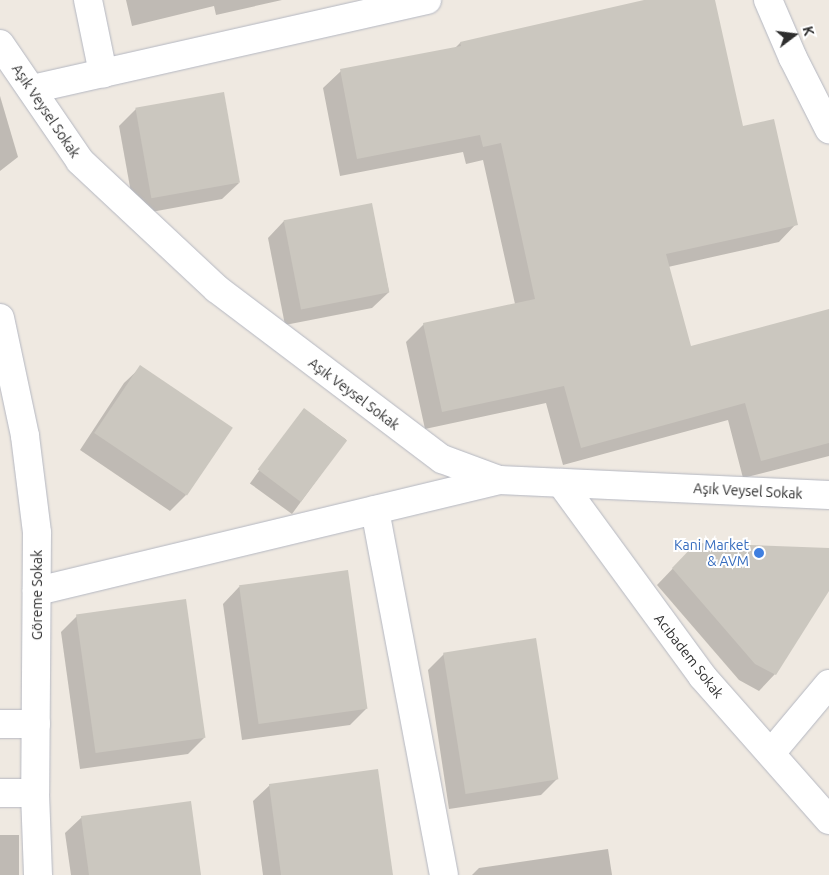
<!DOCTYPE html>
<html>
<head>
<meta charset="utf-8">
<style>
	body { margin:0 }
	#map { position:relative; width:829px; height:875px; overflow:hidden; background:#efe9e1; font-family:Ubuntu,sans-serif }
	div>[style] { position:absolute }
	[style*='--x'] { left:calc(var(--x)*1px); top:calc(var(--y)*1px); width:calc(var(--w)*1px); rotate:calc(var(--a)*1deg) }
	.shadow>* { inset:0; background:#0003; transform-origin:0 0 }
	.building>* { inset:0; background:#cbc7bf; transform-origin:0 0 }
	.roads { filter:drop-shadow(0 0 1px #b4b7c1) drop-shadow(0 0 1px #b4b7c1) }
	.minor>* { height:28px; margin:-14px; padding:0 14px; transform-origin:14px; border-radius:14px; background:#fff }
	.dots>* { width:14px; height:14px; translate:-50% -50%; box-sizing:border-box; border:2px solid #fff; border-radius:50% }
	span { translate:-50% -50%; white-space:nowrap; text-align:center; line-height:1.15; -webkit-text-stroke:4px #fff; paint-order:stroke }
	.street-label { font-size:14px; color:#2e2e2e }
	.shop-label { font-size:14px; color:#366cbe }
	.right { translate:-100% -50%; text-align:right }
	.north { position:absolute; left:769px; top:10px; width:50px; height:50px; -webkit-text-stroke:4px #fff; paint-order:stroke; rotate:75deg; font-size:14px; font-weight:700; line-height:20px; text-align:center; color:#2e2e2e }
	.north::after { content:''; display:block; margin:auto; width:18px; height:22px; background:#2e2e2e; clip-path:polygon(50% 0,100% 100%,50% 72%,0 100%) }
</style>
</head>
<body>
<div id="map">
	<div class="shadow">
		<i style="clip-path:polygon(126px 0,282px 0,216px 15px,214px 6px,132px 26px)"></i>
		<i style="clip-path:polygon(651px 0,714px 0,742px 127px,796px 224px,779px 242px,668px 267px,690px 347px,829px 310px,829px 456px,743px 478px,728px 420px,563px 465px,546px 403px,425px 429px,406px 342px,424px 324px,515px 304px,483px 160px,466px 164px,463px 152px,340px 176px,323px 88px,341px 71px,455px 48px,460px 43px)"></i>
		<i style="clip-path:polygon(0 96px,18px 157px,0 171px)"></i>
		<i style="clip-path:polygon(136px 109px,239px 183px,222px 199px,135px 215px,119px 126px)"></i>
		<i style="clip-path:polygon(371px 204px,389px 292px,372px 308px,285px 325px,268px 238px,284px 221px)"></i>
		<i style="clip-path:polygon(141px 367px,186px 495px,170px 511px,80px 450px,124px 383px)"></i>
		<i style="left:304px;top:409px;width:52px;height:92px;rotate:36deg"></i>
		<i style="clip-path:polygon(829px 554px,829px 589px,775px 674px,759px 691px,739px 680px,657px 585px,680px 561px)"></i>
		<i style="clip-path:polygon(347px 572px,366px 709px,350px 725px,242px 740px,223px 604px,239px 587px)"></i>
		<i style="clip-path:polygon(77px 616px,204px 738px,188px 754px,80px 769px,61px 632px)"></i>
		<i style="clip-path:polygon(444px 654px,557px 779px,541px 795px,449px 809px,428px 670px)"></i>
		<i style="clip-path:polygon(270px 785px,392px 875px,263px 875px,253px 801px)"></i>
		<i style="clip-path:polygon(82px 817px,200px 875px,71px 875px,65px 833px)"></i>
		<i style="left:0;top:835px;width:19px;height:40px"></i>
		<i style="clip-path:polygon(608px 849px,612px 875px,472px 875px,479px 868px)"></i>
	</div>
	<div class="building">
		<i style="clip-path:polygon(644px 0,715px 0,743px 126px,774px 119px,798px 225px,666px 254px,691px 346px,829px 309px,829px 443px,761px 461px,745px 403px,581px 448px,564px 386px,442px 412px,423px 323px,535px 299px,501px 143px,483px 147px,480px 135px,357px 159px,340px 69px,461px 46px,460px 42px)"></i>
		<i style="left:224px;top:92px;width:92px;height:90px;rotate:80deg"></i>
		<i style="left:372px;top:203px;width:91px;height:90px;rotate:79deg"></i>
		<i style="left:140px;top:365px;width:112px;height:82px;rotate:34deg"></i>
		<i style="left:304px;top:408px;width:54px;height:77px;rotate:37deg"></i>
		<i style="clip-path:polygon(696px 543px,829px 548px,829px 591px,776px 675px,755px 664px,672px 568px)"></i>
		<i style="left:348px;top:570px;width:140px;height:110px;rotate:82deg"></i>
		<i style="left:186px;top:599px;width:140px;height:111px;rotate:82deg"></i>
		<i style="left:536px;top:638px;width:143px;height:94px;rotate:81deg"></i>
		<i style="clip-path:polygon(378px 769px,393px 875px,281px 875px,269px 784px)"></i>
		<i style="clip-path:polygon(191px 801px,201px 875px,89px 875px,81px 816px)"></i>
	</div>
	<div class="roads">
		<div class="minor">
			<i style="--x:88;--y:0;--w:75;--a:78.4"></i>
			<i style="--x:768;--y:0;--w:63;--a:66.7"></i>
			<i style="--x:793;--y:58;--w:80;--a:63.1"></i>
			<i style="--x:0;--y:44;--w:142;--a:55.6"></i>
			<i style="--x:80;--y:161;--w:187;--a:43.1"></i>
			<i style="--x:217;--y:289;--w:282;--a:37.1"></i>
			<i style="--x:442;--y:459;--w:61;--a:20.2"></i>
			<i style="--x:499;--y:480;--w:330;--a:2.6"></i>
			<i style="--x:32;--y:89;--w:405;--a:-12.7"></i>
			<i style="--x:0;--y:318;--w:121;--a:78"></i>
			<i style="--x:25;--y:436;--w:98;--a:82.9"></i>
			<i style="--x:37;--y:533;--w:260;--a:90.4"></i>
			<i style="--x:35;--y:793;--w:82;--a:87.9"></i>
			<i style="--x:561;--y:483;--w:239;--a:53.8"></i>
			<i style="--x:702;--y:676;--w:192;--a:48.6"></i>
			<i style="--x:375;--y:510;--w:371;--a:79.3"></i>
			<i style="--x:37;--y:591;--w:475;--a:-13.5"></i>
			<i style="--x:0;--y:724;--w:36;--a:0"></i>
			<i style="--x:771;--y:753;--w:90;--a:-50"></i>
			<i style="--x:0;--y:793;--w:35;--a:0"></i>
		</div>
	</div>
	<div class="dots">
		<i style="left:759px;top:553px;background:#3f7fe0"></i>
	</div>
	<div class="street-label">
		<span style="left:46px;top:111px;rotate:56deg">Aşık Veysel Sokak</span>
		<span style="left:354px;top:394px;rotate:37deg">Aşık Veysel Sokak</span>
		<span style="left:748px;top:491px;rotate:3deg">Aşık Veysel Sokak</span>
		<span style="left:37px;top:595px;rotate:-90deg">Göreme Sokak</span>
		<span style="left:689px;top:656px;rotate:52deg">Acıbadem Sokak</span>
	</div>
	<div class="shop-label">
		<span class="right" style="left:749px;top:553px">Kani Market<br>&amp; AVM</span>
	</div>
	<div class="north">K</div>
</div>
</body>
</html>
